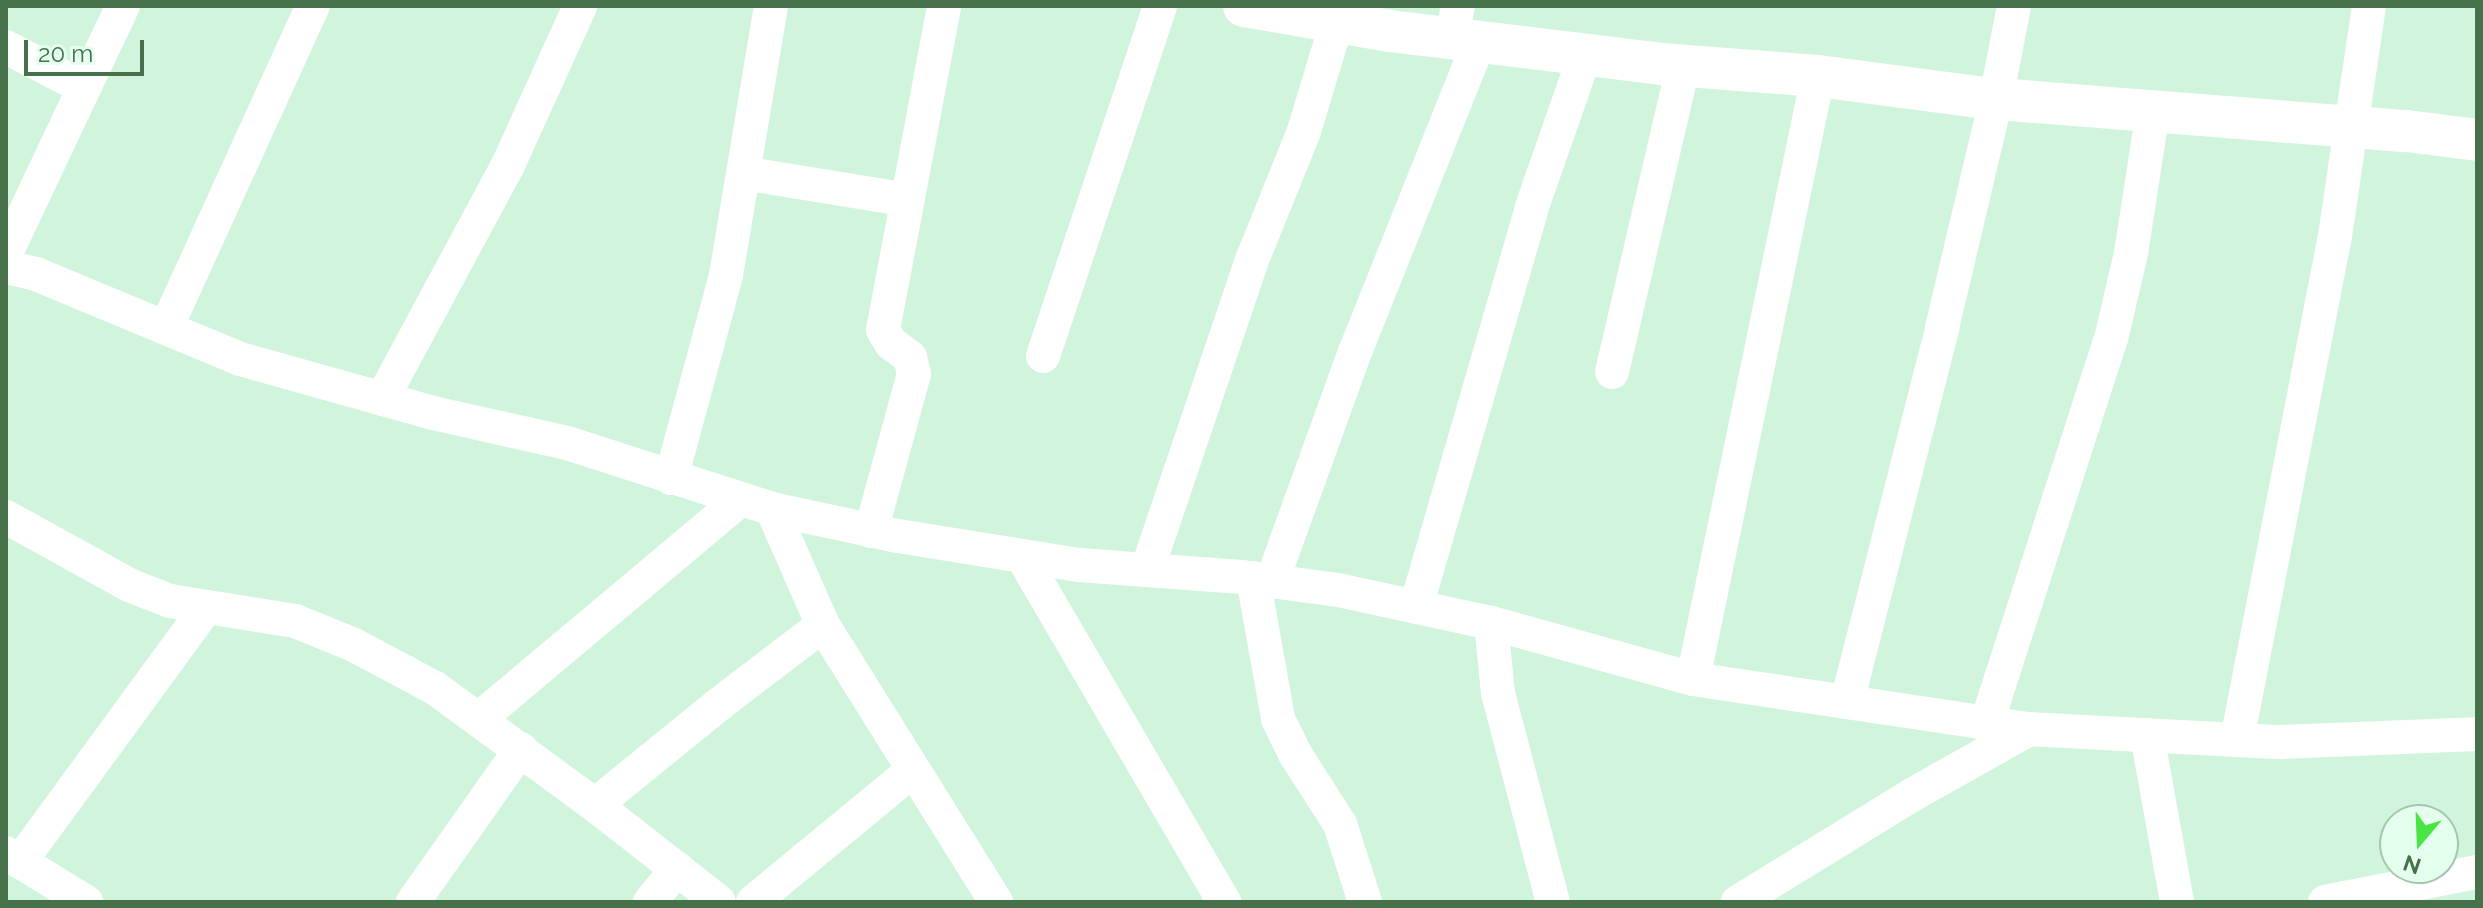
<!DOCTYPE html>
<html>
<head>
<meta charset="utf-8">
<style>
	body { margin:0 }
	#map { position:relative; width:2483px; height:908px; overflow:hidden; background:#dffce9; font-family:Raleway,sans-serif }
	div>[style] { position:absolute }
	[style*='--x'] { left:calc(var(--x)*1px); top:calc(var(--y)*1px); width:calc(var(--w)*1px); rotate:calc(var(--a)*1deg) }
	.residential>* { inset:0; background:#d0f5dc }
	.minor>* { height:34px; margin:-17px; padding:0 17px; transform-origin:17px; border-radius:17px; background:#fff }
	.tertiary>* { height:42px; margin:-21px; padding:0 21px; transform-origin:21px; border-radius:21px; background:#fff }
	span { translate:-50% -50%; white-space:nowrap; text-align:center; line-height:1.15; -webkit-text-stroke:6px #e4ffee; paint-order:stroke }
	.frame { position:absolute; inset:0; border:8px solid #47714b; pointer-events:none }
	.north { position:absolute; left:2379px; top:804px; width:80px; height:80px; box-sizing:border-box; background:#e4ffee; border:2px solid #a5c6ad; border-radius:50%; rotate:199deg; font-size:22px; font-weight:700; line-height:32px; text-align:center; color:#47714b }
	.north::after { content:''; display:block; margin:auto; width:28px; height:36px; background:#4ae544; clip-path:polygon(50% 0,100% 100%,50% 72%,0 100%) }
	.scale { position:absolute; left:24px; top:40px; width:120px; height:36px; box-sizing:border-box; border:4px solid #47714b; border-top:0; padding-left:10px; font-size:24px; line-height:28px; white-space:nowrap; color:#47714b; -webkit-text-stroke:6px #e4ffee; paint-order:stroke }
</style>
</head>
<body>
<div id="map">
	<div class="residential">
		<i style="clip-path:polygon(evenodd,6px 6px,2477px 6px,2477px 902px,6px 902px,6px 6px,2395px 820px,2443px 820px,2443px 868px,2395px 868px,2395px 820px)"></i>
	</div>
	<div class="minor">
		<i style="--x:1452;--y:39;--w:34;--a:-80"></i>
		<i style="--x:6;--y:47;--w:87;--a:27.5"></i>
		<i style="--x:743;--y:173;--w:166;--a:9.3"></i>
		<i style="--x:6;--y:253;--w:273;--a:-64.7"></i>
		<i style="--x:6;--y:267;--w:31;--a:13"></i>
		<i style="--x:36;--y:274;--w:221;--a:22.6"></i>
		<i style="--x:240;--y:359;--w:200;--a:15.6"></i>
		<i style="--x:433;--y:413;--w:137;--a:12.6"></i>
		<i style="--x:567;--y:443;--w:215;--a:17.8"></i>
		<i style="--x:772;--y:509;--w:129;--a:12.1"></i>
		<i style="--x:898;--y:536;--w:183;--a:9.1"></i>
		<i style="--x:1079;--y:565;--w:163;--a:4.2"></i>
		<i style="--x:1242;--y:577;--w:97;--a:7.7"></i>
		<i style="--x:1338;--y:590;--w:157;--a:12.2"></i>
		<i style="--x:1491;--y:623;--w:210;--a:15.5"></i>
		<i style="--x:1693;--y:679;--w:340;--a:8.5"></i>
		<i style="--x:2029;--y:729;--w:252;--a:3"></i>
		<i style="--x:2281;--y:742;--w:196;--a:-2.3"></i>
		<i style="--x:166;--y:328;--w:354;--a:-65.5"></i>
		<i style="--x:1043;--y:356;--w:369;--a:-71.5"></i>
		<i style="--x:1612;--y:372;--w:314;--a:-76.9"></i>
		<i style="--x:382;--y:399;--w:266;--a:-61.7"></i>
		<i style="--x:508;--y:165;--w:175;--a:-65.6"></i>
		<i style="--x:671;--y:478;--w:210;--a:-74.8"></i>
		<i style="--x:726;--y:275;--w:273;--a:-80.5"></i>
		<i style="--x:772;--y:509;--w:127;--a:66.3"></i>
		<i style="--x:823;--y:625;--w:327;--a:58"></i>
		<i style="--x:6;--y:517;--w:141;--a:28.9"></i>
		<i style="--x:129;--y:585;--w:44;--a:21.3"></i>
		<i style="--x:170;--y:601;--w:127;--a:9.1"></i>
		<i style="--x:295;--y:621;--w:64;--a:22.1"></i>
		<i style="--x:354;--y:645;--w:92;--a:28"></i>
		<i style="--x:435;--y:688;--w:198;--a:36.2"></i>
		<i style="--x:595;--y:805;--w:157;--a:38"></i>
		<i style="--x:871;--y:531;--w:163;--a:-74.7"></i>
		<i style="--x:914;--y:374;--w:17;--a:-103"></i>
		<i style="--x:910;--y:357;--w:24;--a:-144"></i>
		<i style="--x:891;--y:343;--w:15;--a:-122"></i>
		<i style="--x:883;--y:330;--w:330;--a:-79.3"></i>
		<i style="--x:1022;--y:556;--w:401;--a:59.7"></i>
		<i style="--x:1147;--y:570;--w:327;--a:-71.3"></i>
		<i style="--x:1252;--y:260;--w:139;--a:-68"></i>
		<i style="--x:1304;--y:131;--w:114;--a:-73.2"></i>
		<i style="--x:1253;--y:578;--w:143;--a:79.9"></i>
		<i style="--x:1278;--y:719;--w:39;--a:64"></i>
		<i style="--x:1295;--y:754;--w:83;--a:57.3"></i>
		<i style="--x:1340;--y:824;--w:82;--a:72.2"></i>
		<i style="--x:1272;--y:581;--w:244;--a:-70.1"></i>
		<i style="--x:1355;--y:352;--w:334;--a:-68.2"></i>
		<i style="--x:1416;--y:607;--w:423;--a:-73.8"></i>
		<i style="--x:1534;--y:201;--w:155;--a:-70.7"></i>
		<i style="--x:1491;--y:623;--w:70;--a:84.3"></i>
		<i style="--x:1498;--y:693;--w:216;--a:75.3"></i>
		<i style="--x:1693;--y:679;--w:616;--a:-78.29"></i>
		<i style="--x:1847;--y:702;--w:386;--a:-75.7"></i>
		<i style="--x:1942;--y:328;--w:235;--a:-76.7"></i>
		<i style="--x:1996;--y:99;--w:95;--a:-79"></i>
		<i style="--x:480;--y:718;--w:339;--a:-40"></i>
		<i style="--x:1987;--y:722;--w:403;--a:-72.1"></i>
		<i style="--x:2111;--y:339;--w:88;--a:-76.9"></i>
		<i style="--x:2131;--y:253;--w:144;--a:-81.2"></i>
		<i style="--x:2147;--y:735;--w:170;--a:79.8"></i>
		<i style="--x:2237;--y:740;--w:513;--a:-79"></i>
		<i style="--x:2335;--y:236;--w:232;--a:-81.6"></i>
		<i style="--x:595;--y:805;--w:159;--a:-39.1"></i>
		<i style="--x:718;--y:705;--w:132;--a:-37.3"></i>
		<i style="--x:6;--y:853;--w:94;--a:31.5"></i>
		<i style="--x:20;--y:862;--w:315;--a:-53.8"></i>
		<i style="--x:413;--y:902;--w:187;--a:-54.8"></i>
		<i style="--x:650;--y:902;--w:43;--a:-50.7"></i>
		<i style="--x:753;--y:902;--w:207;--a:-39.5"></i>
		<i style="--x:1738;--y:902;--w:204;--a:-31.6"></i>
		<i style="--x:1912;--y:795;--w:134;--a:-29.4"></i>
		<i style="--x:2325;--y:902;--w:155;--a:-11.2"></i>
	</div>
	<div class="tertiary">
		<i style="--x:1244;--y:6;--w:148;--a:9.7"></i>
		<i style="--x:1390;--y:31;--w:273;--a:6.9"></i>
		<i style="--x:1661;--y:64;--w:157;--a:4.4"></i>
		<i style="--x:1818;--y:76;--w:167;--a:7.5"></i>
		<i style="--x:1984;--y:98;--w:424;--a:4.5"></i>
		<i style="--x:2407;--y:131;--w:71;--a:7.3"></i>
	</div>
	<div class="frame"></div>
	<div class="north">N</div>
	<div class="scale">20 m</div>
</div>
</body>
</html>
